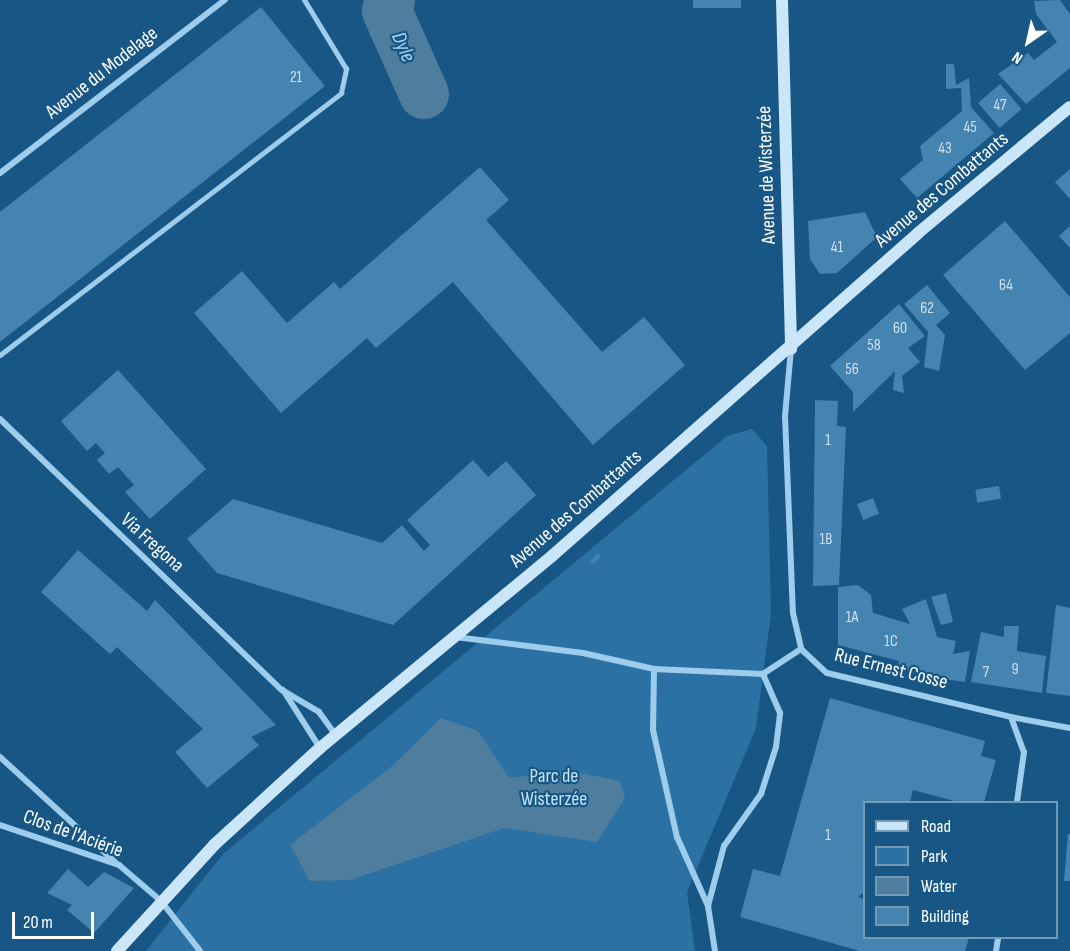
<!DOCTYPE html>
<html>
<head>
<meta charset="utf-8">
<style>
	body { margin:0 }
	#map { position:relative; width:1070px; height:951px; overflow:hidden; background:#185785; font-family:"Sofia Sans Condensed",sans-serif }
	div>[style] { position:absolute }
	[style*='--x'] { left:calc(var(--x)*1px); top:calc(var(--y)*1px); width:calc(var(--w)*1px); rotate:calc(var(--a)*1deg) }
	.green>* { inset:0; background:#2b71a3 }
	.water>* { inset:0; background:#4f7d9e }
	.river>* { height:50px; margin:-25px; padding:0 25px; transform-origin:25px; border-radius:25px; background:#4f7d9e }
	.building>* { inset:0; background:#4583b1; transform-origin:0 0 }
	.service>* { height:4.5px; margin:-2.25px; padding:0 2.25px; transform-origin:2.25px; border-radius:2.25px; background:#9eccec }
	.minor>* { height:6px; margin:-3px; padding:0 3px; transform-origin:3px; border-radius:3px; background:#9eccec }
	.secondary>* { height:12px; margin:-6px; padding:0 6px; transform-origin:6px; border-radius:6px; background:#cbe5f9 }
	span { translate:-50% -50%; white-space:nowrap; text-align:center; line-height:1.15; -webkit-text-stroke:4.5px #185785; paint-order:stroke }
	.number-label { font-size:16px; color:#d0e0ec }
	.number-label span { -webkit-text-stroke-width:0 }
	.street-label { font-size:20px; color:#fff }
	.park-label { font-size:20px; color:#c3e3f9 }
	.water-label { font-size:21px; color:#aad6f4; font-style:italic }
	.legend { position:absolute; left:863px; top:801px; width:195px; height:138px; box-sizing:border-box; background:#185785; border:2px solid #749ab6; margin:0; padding:8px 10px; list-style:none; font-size:18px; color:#fff }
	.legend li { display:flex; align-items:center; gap:12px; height:30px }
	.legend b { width:30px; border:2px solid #749ab6 }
	.north { position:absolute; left:998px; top:12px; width:60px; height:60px; -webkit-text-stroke:4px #185785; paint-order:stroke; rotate:214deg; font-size:16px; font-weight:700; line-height:24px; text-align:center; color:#fff }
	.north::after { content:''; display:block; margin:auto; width:21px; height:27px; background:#fff; clip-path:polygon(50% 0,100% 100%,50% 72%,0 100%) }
	.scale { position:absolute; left:12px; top:912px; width:82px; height:27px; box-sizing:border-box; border:3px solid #fff; border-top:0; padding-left:8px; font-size:18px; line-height:21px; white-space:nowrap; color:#fff; -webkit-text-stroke:4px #185785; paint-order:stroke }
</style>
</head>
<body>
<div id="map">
	<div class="green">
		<i style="clip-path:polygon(752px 429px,767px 446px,771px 614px,756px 728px,687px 892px,695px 951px,146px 951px,223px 854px,727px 436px)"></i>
	</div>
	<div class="water">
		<i style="clip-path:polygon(441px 718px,478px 731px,509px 778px,571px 771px,620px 781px,625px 798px,597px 842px,504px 828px,350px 880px,310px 881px,290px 845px,391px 767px)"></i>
	</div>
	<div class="river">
		<i style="--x:390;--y:0;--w:11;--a:105"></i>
		<i style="--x:387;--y:11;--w:91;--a:66"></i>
	</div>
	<div class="building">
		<i style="left:693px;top:0;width:48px;height:8px"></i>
		<i style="clip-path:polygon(1060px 0,1070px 14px,1070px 68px,1026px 104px,998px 74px,1028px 53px,1034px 60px,1057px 42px,1036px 14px,1034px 1px)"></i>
		<i style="clip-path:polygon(261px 7px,325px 86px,0 342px,0 212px)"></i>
		<i style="clip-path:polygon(946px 64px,954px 64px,956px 85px,969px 78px,971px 107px,994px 133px,917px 198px,900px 179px,923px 160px,920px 146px,962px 111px,961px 88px,946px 89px)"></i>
		<i style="left:1000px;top:84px;width:33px;height:29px;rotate:49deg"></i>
		<i style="clip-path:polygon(480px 167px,509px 200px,486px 220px,602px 352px,644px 317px,685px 365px,593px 445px,453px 282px,376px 348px,367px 338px,281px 413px,194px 313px,242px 271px,287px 323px,334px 282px,340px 289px)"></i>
		<i style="clip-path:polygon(1070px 169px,1070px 199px,1055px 182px)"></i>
		<i style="clip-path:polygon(865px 212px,877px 237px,837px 273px,820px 274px,810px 259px,808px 221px)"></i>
		<i style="clip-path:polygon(1005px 221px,1070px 297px,1070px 333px,1025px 370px,943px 275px)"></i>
		<i style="clip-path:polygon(1070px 226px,1070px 248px,1059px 236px)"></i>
		<i style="clip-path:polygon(927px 285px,950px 313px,936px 325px,945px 335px,939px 371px,924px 367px,928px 332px,904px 304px)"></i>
		<i style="clip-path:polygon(899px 304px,925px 336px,908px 348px,920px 362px,902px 376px,904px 393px,893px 390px,895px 371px,853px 412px,853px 392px,830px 366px)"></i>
		<i style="clip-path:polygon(118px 370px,206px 469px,150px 519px,125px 492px,134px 485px,118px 467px,109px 474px,97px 460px,105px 453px,96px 443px,87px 451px,61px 421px)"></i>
		<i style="clip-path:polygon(815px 400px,838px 401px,837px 426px,846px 427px,839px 585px,813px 586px)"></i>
		<i style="clip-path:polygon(473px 460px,488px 477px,506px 461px,536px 495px,393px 625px,217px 573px,187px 539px,233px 499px,382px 543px,402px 525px,424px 551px,430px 545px,407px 520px)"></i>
		<i style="left:999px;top:486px;width:13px;height:24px;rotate:81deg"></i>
		<i style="left:873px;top:498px;width:17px;height:17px;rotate:69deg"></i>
		<i style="clip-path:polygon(78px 550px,147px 611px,155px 600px,276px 725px,251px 737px,259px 745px,207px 788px,175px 752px,203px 729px,117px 647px,110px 654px,41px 592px)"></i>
		<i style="clip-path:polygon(598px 553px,601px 557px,593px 564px,590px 561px)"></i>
		<i style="clip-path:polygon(858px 585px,871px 595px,873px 613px,910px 624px,902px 609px,926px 599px,937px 637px,956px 641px,953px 654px,970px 651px,965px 682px,921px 676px,898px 666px,899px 661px,838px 645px,838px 587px)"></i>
		<i style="clip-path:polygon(946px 593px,953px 622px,941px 625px,931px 597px)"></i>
		<i style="clip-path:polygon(1056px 605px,1070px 608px,1070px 696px,1046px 693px)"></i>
		<i style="clip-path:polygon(1004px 626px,1019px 626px,1017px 651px,1046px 656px,1042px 693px,971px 682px,981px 632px,1004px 637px)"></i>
		<i style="clip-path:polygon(830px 698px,985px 741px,981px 756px,996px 760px,984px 802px,958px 802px,913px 790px,910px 802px,864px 802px,864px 892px,858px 897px,864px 899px,864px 938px,969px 938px,965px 951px,860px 951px,740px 917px,753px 869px,780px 876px)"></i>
		<i style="clip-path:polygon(1068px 834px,1070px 834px,1070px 881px,1064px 881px)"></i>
		<i style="clip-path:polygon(68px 869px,88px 887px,104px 872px,134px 888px,94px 933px,67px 910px,72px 905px,47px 893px)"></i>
	</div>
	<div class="service">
		<i style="--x:0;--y:355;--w:430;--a:-37.5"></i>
		<i style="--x:341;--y:93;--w:25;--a:-78"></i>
		<i style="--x:346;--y:69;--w:81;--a:-121.3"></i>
	</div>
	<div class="minor">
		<i style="--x:0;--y:173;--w:284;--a:-37.6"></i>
		<i style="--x:791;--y:349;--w:67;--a:95.1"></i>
		<i style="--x:785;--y:416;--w:197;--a:87.7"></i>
		<i style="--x:793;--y:613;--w:37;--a:77"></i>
		<i style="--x:801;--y:649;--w:35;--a:43"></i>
		<i style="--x:827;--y:673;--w:189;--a:13.4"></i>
		<i style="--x:1011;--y:717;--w:37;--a:70"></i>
		<i style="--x:1024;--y:752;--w:50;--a:98"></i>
		<i style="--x:0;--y:419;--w:391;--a:43.9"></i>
		<i style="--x:282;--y:690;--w:43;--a:30.7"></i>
		<i style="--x:319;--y:712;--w:29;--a:54"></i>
		<i style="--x:455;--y:637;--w:129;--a:7.1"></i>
		<i style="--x:583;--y:653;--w:73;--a:12.7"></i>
		<i style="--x:654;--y:669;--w:109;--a:2.6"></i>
		<i style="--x:763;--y:674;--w:45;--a:-33.3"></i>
		<i style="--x:654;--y:669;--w:61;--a:90.9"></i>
		<i style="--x:653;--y:730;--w:110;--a:77.4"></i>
		<i style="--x:677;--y:837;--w:76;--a:65.8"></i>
		<i style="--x:708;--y:906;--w:62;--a:-75.1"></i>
		<i style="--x:724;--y:846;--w:64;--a:-54.6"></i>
		<i style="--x:761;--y:794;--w:49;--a:-72.3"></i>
		<i style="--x:776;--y:747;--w:34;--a:-83"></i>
		<i style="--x:780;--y:713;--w:43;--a:-113.6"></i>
		<i style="--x:283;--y:690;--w:69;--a:57.5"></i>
		<i style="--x:1011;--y:717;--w:60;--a:10.6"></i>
		<i style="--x:0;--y:757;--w:156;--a:42.4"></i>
		<i style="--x:0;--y:825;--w:126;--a:18.6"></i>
		<i style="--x:119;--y:865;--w:55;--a:40.6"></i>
		<i style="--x:161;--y:901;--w:63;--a:52"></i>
		<i style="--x:708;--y:906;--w:46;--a:81.2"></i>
		<i style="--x:996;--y:951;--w:13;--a:-81"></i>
	</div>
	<div class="secondary">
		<i style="--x:782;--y:0;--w:349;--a:88.5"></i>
		<i style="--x:117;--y:951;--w:144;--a:-47.5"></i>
		<i style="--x:214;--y:845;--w:144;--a:-42.5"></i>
		<i style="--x:320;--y:748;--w:301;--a:-39.6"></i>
		<i style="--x:552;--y:556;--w:488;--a:-41.4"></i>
		<i style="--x:918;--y:233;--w:197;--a:-39.7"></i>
	</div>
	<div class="number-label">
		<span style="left:296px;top:78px">21</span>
		<span style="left:1000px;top:106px">47</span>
		<span style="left:970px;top:128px">45</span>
		<span style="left:945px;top:149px">43</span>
		<span style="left:837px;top:248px">41</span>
		<span style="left:1006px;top:286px">64</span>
		<span style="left:927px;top:309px">62</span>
		<span style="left:900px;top:329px">60</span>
		<span style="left:874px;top:346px">58</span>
		<span style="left:852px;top:370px">56</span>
		<span style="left:828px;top:441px">1</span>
		<span style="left:826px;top:540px">1B</span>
		<span style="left:852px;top:618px">1A</span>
		<span style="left:891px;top:642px">1C</span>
		<span style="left:1015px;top:670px">9</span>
		<span style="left:986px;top:673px">7</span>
		<span style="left:828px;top:836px">1</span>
	</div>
	<div class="street-label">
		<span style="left:102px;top:73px;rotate:-38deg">Avenue du Modelage</span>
		<span style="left:767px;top:175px;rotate:-92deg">Avenue de Wisterzée</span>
		<span style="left:942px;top:190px;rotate:-40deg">Avenue des Combattants</span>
		<span style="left:576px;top:509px;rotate:-41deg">Avenue des Combattants</span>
		<span style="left:152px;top:543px;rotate:42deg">Via Fregona</span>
		<span style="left:891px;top:669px;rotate:14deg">Rue Ernest Cosse</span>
		<span style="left:73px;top:834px;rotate:20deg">Clos de l'Aciérie</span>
	</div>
	<div class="park-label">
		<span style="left:554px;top:788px">Parc de<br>Wisterzée</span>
	</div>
	<div class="water-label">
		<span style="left:403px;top:47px;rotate:66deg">Dyle</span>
	</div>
	<ul class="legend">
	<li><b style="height:8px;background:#cbe5f9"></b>Road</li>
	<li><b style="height:16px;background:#2b71a3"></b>Park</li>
	<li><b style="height:16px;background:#4f7d9e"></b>Water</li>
	<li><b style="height:16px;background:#4583b1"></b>Building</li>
	</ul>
	<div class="north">N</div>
	<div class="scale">20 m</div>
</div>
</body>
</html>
